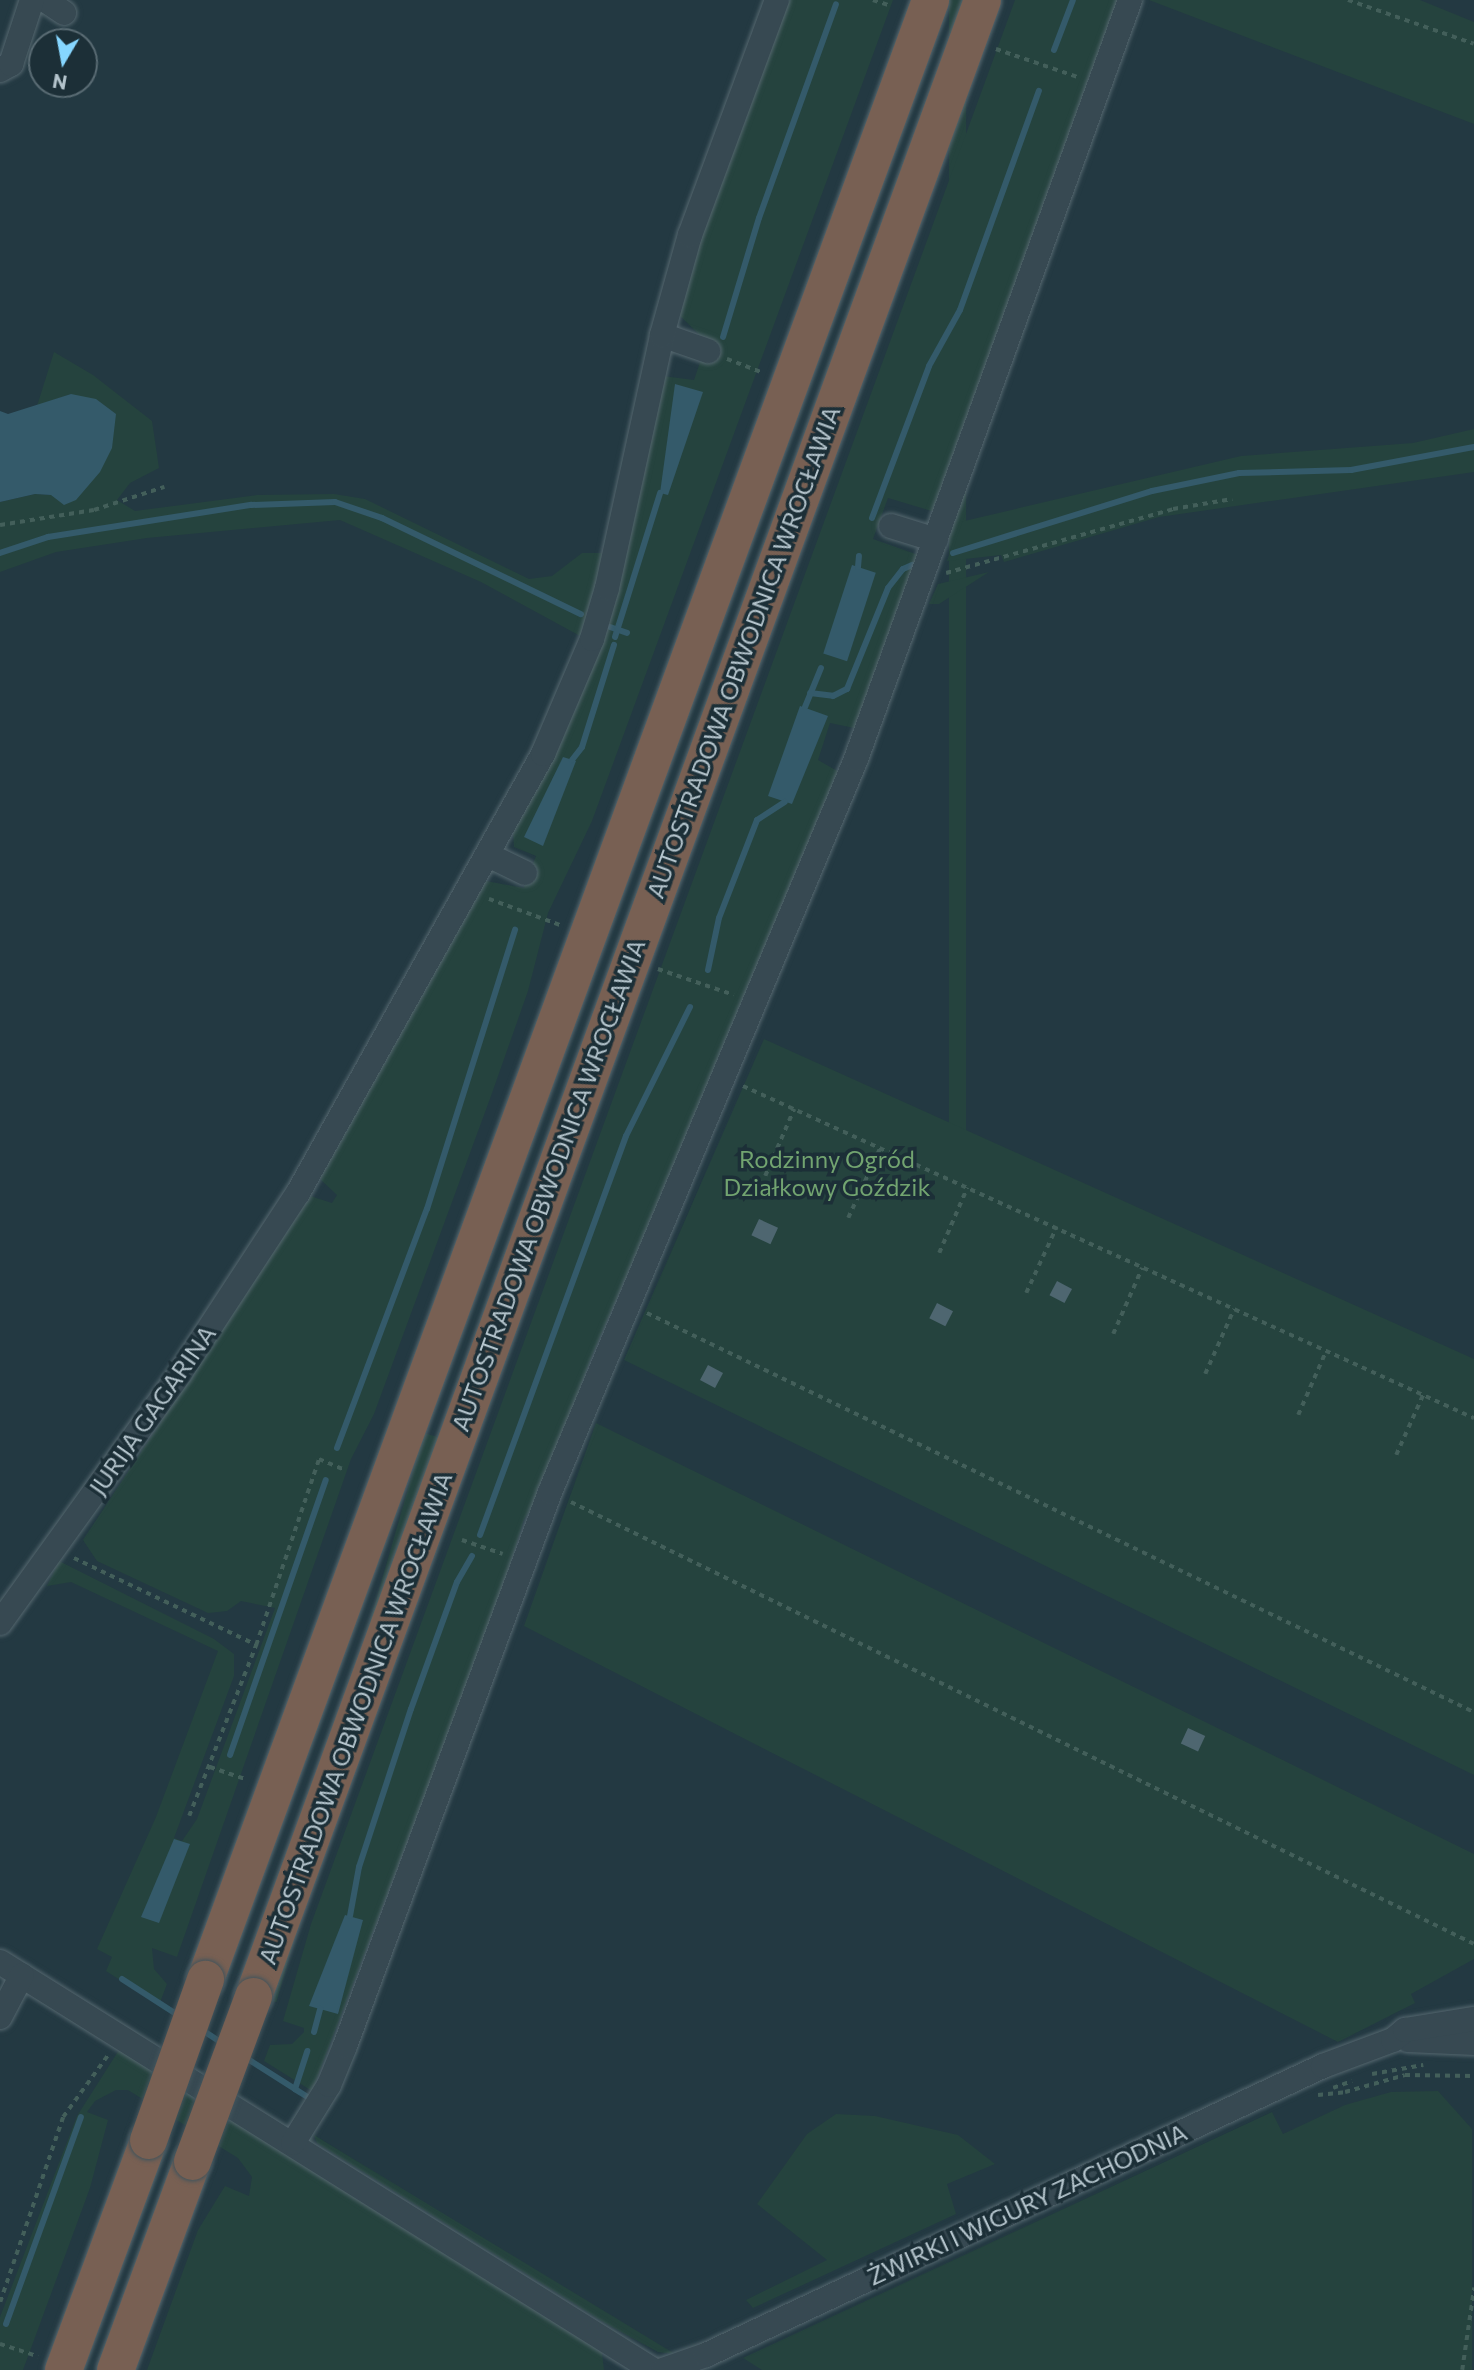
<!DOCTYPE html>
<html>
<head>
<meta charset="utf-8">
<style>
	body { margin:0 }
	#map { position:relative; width:1474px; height:2370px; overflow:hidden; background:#233942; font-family:Commissioner,sans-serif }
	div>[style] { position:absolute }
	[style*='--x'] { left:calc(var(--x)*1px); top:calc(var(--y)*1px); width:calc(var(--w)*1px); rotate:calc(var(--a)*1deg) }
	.green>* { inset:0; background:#25433e; transform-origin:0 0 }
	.water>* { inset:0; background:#345a6a; transform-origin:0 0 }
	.stream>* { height:6px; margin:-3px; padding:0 3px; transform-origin:3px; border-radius:3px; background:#345a6a }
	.building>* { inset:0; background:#4e6670; transform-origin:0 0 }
	.path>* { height:3.5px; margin-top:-1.75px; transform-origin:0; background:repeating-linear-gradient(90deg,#435f5a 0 5px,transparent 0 10px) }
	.roads { filter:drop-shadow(0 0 2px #55676f) drop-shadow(0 0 2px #55676f) }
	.minor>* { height:24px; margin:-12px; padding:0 12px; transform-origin:12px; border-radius:12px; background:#374952 }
	.highway>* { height:37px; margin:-18.5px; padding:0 18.5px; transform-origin:18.5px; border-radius:18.5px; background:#786053 }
	.bridges { filter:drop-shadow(0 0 2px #42545c) drop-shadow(0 0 2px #42545c) }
	.highway-bridge>* { height:37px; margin:-18.5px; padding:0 18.5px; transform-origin:18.5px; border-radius:18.5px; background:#786053 }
	span { translate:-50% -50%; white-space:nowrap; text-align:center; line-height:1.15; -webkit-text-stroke:7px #1c2f37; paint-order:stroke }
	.street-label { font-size:24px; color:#b4c4cc }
	.park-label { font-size:24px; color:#72a470 }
	.north { position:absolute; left:28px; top:28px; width:70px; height:70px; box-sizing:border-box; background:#1c2f37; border:2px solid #596b73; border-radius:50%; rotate:190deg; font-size:19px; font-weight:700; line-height:28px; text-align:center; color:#b4c4cc }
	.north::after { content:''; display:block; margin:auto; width:24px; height:32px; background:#86d6ff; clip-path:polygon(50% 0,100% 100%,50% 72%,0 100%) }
</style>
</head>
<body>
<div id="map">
	<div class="green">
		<i style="clip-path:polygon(785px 0,893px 0,592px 821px,548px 913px,528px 991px,491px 1096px,374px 1414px,351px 1459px,177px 1957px,152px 1948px,154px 1969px,167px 1984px,159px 2005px,106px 1971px,112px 1957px,97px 1949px,156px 1817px,218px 1651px,71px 1582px,47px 1586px,59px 1561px,214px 1639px,234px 1654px,234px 1676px,174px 1838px,182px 1841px,197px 1819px,275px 1608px,241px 1601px,227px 1611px,208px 1613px,97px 1561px,83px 1540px,310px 1196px,332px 1203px,337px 1195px,321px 1180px,321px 1169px,486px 881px,524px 888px,536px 856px,514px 847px,513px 832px,546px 766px,663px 376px,694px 380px,707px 342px,677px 313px,698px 236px)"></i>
		<i style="left:949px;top:0;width:17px;height:1131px"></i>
		<i style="clip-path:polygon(1015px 0,1120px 0,935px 512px,888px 498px,873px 539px,921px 556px,859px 729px,830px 723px,818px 760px,839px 772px,735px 1029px,591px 1358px,546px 1487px,524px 1519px,500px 1600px,312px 2091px,264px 2061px,270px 2045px,292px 2044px,304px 2032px,304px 2028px,283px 2021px,311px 1924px)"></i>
		<i style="clip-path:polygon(1149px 0,1420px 0,1474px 22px,1474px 124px)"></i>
		<i style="clip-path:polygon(54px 352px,93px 375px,152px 421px,159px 468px,130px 483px,117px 500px,135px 511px,257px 495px,334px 494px,365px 499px,529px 579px,552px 576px,582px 553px,608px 553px,582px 637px,481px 582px,340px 520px,147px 538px,56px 552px,0 572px,0 502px,35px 494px,51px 495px,71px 394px,37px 406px)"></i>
		<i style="clip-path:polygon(1474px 429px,1474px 472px,1159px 517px,1004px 562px,1001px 555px,947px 561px,960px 522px,1241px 456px,1413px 443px)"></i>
		<i style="clip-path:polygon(989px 572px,939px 604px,929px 604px,938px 584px)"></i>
		<i style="clip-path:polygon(764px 1039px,1474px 1359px,1474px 1775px,624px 1360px)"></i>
		<i style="clip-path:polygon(596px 1423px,1474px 1854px,1474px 1959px,1411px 1994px,1415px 2003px,1338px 2042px,524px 1626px)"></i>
		<i style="left:424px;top:1433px;width:15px;height:588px;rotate:16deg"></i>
		<i style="clip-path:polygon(119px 2050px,589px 2343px,602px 2353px,604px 2370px,147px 2370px,198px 2230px,225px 2186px,249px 2196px,252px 2177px,238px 2158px,128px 2090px,116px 2090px,95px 2101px,87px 2112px,108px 2120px,90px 2188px,23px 2370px,0 2370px,0 2317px,77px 2116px)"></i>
		<i style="clip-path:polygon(1438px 2091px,1472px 2129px,1472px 2370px,762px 2370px,743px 2358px,1272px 2112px,1283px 2134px,1345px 2105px,1391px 2092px)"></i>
		<i style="clip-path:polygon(836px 2114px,875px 2116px,958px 2135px,995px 2164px,947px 2184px,956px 2214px,753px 2308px,746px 2300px,827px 2260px,757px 2204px,807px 2134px)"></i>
		<i style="clip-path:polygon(314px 2135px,675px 2354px,658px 2352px,605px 2323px,317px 2143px)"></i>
	</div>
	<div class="water">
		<i style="clip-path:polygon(675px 384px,703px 392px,668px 495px,660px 493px)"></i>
		<i style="clip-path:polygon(71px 394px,96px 399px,116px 414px,112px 448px,100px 472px,76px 500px,64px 505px,51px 495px,35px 494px,0 502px,0 411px,8px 414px)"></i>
		<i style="left:852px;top:565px;width:25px;height:93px;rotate:18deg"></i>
		<i style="clip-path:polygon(800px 706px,828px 716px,792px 804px,768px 796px)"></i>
		<i style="clip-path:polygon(563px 757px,576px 761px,543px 846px,524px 837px)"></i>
		<i style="clip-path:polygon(174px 1839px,190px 1844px,159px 1923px,141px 1917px)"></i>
		<i style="clip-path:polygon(345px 1915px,363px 1920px,338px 2014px,309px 2006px)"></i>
	</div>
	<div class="stream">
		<i style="--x:1054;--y:50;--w:53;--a:-69.2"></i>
		<i style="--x:723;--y:337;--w:124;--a:-73.2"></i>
		<i style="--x:759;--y:218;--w:227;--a:-70.2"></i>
		<i style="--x:872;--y:518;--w:162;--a:-69.4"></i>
		<i style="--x:929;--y:366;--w:64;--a:-61"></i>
		<i style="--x:960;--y:310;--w:233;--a:-70.2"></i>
		<i style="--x:0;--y:553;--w:51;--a:-18.4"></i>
		<i style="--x:48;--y:537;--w:206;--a:-9"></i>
		<i style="--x:251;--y:505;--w:84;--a:-2"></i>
		<i style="--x:335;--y:502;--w:50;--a:18.8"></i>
		<i style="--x:382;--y:518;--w:221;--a:25.8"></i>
		<i style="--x:953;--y:553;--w:208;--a:-17.3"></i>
		<i style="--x:1152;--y:491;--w:89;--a:-11.7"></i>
		<i style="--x:1239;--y:473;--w:112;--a:-1.5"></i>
		<i style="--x:1351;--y:470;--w:125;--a:-10.6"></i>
		<i style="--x:858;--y:567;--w:11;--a:-85"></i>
		<i style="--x:610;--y:627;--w:18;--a:19"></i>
		<i style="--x:615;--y:637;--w:151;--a:-72.6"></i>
		<i style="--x:810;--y:693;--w:23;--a:7"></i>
		<i style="--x:833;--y:696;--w:16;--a:-27"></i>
		<i style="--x:847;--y:689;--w:109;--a:-67.9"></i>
		<i style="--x:888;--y:588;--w:24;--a:-52"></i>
		<i style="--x:903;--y:569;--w:10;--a:-24"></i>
		<i style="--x:805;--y:707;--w:42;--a:-67.7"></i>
		<i style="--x:572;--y:760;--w:16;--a:-52"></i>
		<i style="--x:582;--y:747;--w:107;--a:-72.6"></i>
		<i style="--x:708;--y:970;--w:53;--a:-78.1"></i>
		<i style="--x:719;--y:918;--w:105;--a:-68.8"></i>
		<i style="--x:757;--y:820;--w:33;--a:-33"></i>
		<i style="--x:337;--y:1448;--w:255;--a:-69.4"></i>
		<i style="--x:427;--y:1209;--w:293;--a:-72.5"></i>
		<i style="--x:480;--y:1535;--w:425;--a:-69.9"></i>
		<i style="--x:626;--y:1136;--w:144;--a:-63.6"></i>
		<i style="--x:230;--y:1755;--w:291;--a:-70.8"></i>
		<i style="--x:350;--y:1916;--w:50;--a:-79.6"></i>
		<i style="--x:359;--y:1867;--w:166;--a:-71.8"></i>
		<i style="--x:411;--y:1709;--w:135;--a:-70.1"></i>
		<i style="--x:457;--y:1582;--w:30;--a:-60"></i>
		<i style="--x:122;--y:1979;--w:70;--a:32.8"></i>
		<i style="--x:199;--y:2028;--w:27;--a:33"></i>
		<i style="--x:314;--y:2032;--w:24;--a:-75"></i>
		<i style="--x:243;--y:2056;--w:62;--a:32.4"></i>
		<i style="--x:306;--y:2096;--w:13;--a:-148"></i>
		<i style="--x:295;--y:2089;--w:40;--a:-72"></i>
		<i style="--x:6;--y:2324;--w:220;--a:-70.1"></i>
	</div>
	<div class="building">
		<i style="left:759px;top:1219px;width:21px;height:18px;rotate:25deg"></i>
		<i style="left:1057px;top:1281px;width:17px;height:16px;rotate:28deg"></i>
		<i style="left:937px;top:1303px;width:18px;height:17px;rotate:27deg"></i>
		<i style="left:708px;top:1365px;width:17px;height:17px;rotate:28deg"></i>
		<i style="left:1188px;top:1728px;width:19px;height:17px;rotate:25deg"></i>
	</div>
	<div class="path">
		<i style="--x:873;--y:0;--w:19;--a:18"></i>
		<i style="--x:1348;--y:0;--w:133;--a:19.2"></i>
		<i style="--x:996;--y:49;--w:89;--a:19"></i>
		<i style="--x:727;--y:359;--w:36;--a:21"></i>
		<i style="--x:0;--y:525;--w:95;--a:-9.1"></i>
		<i style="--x:94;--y:510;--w:74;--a:-18.2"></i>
		<i style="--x:946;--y:573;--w:236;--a:-15.7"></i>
		<i style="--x:1173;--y:509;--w:60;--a:-9.6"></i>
		<i style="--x:489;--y:899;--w:76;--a:20.1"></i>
		<i style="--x:658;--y:969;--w:80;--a:18.9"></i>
		<i style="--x:743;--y:1086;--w:803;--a:24.43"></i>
		<i style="--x:765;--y:1176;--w:73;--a:-66.6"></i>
		<i style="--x:848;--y:1218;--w:77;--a:-65.4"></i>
		<i style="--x:939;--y:1253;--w:71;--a:-66.7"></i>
		<i style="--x:1026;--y:1293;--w:72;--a:-65.2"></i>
		<i style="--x:647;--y:1313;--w:918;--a:25.76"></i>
		<i style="--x:1113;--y:1334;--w:72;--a:-66.3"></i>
		<i style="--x:1205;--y:1374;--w:71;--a:-66"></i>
		<i style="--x:1298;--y:1415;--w:70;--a:-66.4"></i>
		<i style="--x:1396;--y:1455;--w:66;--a:-65.8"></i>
		<i style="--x:571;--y:1502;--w:1005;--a:26.08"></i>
		<i style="--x:462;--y:1540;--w:43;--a:18.9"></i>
		<i style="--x:74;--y:1558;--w:202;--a:25.5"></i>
		<i style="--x:210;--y:1767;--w:36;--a:19"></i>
		<i style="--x:189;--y:1816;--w:184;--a:-68.6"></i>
		<i style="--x:256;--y:1645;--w:196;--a:-71.3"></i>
		<i style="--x:319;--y:1459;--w:28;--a:23"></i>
		<i style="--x:1372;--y:2074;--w:52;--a:-10"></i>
		<i style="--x:1333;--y:2088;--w:20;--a:-20"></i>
		<i style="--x:1318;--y:2095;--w:27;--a:-6"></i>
		<i style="--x:1345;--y:2092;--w:62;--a:-15.8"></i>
		<i style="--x:1405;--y:2075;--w:69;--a:0.8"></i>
		<i style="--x:0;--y:2302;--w:195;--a:-71.2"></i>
		<i style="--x:63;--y:2117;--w:77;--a:-54"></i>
		<i style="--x:0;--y:2344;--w:40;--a:18"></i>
		<i style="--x:1462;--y:2370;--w:83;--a:-81.7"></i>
	</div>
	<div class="roads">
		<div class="minor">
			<i style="--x:45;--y:0;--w:23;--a:34"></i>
			<i style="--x:0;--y:70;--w:13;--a:-29"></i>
			<i style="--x:11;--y:64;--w:67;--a:-71.8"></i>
			<i style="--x:662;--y:335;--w:49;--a:19.2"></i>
			<i style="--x:891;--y:526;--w:47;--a:17.3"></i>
			<i style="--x:488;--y:855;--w:41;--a:25.9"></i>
			<i style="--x:0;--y:1623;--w:308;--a:-54.2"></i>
			<i style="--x:180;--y:1373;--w:215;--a:-56.8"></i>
			<i style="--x:298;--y:1193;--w:503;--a:-60.83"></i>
			<i style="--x:543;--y:754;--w:125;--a:-66.9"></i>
			<i style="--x:592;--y:639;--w:53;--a:-73.6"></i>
			<i style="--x:607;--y:588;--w:259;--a:-77.7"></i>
			<i style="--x:662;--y:335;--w:104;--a:-74.4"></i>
			<i style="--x:690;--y:235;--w:251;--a:-69.7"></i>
			<i style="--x:0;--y:1962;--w:770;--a:32"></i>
			<i style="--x:0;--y:2017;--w:47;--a:-62.4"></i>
			<i style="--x:1408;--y:2040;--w:66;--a:2.6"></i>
			<i style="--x:293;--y:2143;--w:68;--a:-58.2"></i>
			<i style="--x:329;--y:2085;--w:42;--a:-67.7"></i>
			<i style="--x:345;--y:2046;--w:591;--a:-69.69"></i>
			<i style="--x:550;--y:1492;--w:794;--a:-67.34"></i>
			<i style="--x:856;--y:759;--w:807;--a:-70.15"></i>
			<i style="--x:663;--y:2370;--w:46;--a:-19.2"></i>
			<i style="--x:706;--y:2355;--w:681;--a:-25.1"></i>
			<i style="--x:1323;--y:2066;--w:75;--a:-20.4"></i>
			<i style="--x:1393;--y:2040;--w:16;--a:-40"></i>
			<i style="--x:1405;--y:2030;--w:70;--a:-9.1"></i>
		</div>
		<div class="highway">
			<i style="--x:205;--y:1979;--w:2108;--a:-69.88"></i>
			<i style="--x:253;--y:1996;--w:2125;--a:-69.94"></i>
			<i style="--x:63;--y:2370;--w:245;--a:-69.7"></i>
			<i style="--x:115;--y:2370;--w:223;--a:-69.8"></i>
		</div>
	</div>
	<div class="bridges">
		<div class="highway-bridge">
			<i style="--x:148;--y:2140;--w:171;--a:-70.5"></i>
			<i style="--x:192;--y:2161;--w:176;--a:-69.7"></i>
		</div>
	</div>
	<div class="street-label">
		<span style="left:743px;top:652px;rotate:-70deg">AUTOSTRADOWA OBWODNICA WROCŁAWIA</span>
		<span style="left:548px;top:1185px;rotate:-70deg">AUTOSTRADOWA OBWODNICA WROCŁAWIA</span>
		<span style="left:152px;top:1410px;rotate:-55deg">JURIJA GAGARINA</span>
		<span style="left:355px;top:1718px;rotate:-70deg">AUTOSTRADOWA OBWODNICA WROCŁAWIA</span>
		<span style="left:1027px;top:2204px;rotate:-25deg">ŻWIRKI I WIGURY ZACHODNIA</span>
	</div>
	<div class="park-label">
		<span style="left:827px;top:1173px">Rodzinny Ogród<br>Działkowy Goździk</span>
	</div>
	<div class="north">N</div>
</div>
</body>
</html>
